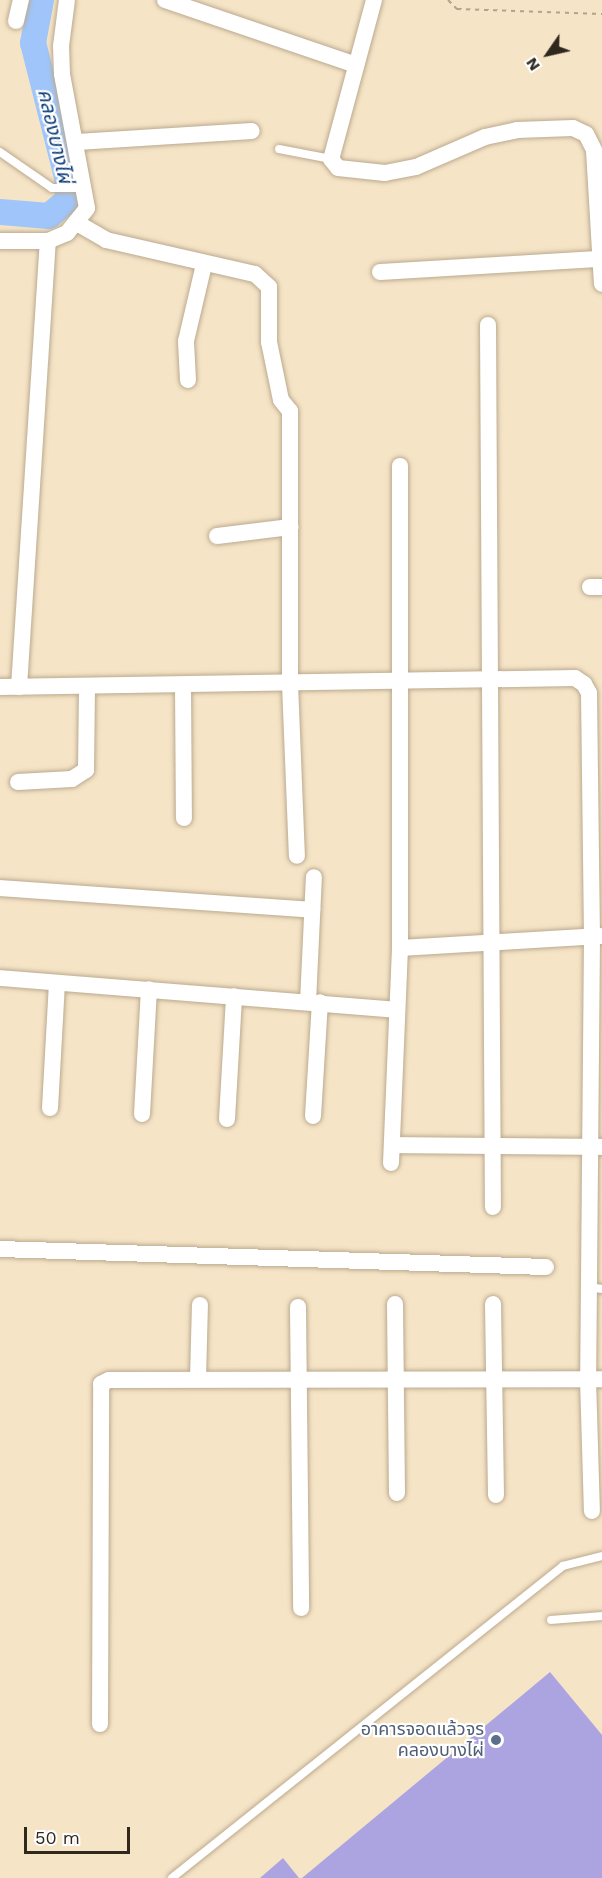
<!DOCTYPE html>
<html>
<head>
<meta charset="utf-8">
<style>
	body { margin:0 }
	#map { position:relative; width:602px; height:1878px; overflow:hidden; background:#f6e4c7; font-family:"Work Sans","Noto Sans Thai",sans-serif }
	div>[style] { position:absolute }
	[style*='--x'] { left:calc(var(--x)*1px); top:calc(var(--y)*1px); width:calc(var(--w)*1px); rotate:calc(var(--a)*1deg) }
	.river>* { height:26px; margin:-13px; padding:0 13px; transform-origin:13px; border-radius:13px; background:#a0c5fa }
	.building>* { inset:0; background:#aba4e0 }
	.path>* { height:2px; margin-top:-1px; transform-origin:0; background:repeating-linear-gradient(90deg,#b0a38c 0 4.5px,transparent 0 9px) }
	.roads { filter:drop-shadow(0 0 2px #bbaa8e) drop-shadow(0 0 2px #bbaa8e) }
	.lane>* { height:8px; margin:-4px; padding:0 4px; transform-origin:4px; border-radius:4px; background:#fff }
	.street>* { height:16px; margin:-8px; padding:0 8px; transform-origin:8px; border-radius:8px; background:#fff }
	.dots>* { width:16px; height:16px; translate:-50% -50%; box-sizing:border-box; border:3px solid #fff; border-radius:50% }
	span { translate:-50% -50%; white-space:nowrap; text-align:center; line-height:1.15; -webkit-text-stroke:4.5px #fff; paint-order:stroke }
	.service-label { font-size:18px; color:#4e5e75 }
	.right { translate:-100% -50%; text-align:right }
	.water-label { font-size:20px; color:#0e3d7a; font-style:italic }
	.north { position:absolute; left:518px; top:24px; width:60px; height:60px; -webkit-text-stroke:4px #fff; paint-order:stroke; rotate:236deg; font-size:16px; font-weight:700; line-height:24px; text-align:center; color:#2e281d }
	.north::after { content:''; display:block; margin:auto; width:21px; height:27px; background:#2e281d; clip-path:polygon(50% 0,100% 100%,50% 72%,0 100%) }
	.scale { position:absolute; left:24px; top:1827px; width:106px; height:27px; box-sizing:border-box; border:3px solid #2e281d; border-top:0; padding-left:8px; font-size:18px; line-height:21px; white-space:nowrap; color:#2e281d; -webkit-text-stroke:4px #fff; paint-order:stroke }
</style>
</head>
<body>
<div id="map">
	<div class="river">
		<i style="--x:0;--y:212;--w:49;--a:4.7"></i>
		<i style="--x:49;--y:216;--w:25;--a:-40"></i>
		<i style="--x:68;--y:200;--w:23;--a:-92"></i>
		<i style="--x:67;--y:177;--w:138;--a:-104.2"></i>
		<i style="--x:33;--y:43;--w:44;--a:-79.5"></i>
	</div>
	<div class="building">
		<i style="clip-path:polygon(550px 1672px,602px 1735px,602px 1878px,302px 1878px)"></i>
		<i style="clip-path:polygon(283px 1858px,299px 1878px,260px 1878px)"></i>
	</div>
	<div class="path">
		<i style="--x:448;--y:0;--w:13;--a:45"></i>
		<i style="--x:457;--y:9;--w:145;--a:2"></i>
	</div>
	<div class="roads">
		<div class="lane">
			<i style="--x:279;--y:149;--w:53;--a:10.9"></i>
			<i style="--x:0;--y:152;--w:63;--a:34.7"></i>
			<i style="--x:52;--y:188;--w:32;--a:0"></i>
			<i style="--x:588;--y:1287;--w:14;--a:8"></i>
			<i style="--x:551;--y:1620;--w:51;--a:-4.5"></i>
			<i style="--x:172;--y:1878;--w:500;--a:-38.59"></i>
			<i style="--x:563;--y:1566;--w:40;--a:-14.4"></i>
		</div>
		<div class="street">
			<i style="--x:165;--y:0;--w:202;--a:18.8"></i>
			<i style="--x:374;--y:0;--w:165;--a:105.1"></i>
			<i style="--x:331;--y:159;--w:11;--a:52"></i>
			<i style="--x:338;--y:168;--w:47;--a:6.1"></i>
			<i style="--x:385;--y:173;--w:32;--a:-11"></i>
			<i style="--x:416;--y:167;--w:75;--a:-23.5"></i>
			<i style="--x:485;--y:137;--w:33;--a:-12"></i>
			<i style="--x:517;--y:130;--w:56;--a:-2"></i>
			<i style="--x:573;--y:128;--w:14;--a:25"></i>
			<i style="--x:586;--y:134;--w:18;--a:63"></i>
			<i style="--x:594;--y:150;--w:134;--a:86.6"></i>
			<i style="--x:16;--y:21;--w:22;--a:-77"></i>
			<i style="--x:77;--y:142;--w:175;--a:-3.6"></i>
			<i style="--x:77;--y:223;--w:34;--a:30"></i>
			<i style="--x:106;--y:240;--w:153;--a:12.9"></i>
			<i style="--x:255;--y:274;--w:19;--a:43"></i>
			<i style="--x:269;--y:287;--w:55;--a:90"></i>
			<i style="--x:269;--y:342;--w:59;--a:78.3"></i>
			<i style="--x:281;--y:400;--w:14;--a:51"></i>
			<i style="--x:290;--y:411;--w:273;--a:90"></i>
			<i style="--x:290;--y:684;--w:172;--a:87.7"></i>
			<i style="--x:0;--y:241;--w:48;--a:0"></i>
			<i style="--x:48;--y:241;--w:21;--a:-23"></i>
			<i style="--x:67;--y:233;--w:32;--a:-51"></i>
			<i style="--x:87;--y:208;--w:136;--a:-100.6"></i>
			<i style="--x:62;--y:74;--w:28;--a:-92"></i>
			<i style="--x:61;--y:46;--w:46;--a:-82.6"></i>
			<i style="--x:380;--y:272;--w:218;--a:-3.4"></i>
			<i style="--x:488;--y:325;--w:882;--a:89.68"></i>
			<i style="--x:188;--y:380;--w:39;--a:-93"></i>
			<i style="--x:186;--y:341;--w:79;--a:-76.8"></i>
			<i style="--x:217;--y:536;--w:74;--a:-7"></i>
			<i style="--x:590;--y:587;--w:12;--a:0"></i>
			<i style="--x:183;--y:685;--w:133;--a:89.6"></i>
			<i style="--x:0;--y:687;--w:575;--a:-0.9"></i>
			<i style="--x:575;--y:678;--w:11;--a:34"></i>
			<i style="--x:584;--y:684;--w:10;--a:61"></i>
			<i style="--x:589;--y:693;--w:243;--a:89.3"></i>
			<i style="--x:592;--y:936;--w:443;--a:90.5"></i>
			<i style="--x:588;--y:1379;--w:132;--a:88.3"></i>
			<i style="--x:19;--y:687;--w:447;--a:-86.3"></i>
			<i style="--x:18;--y:782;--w:54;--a:-3.2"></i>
			<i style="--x:72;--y:779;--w:17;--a:-33"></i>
			<i style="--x:86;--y:770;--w:84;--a:-89.3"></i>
			<i style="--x:0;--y:888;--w:313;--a:4"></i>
			<i style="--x:400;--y:948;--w:201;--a:-3.4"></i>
			<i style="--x:0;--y:978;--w:398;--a:4.6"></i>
			<i style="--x:308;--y:1002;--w:125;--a:-87.3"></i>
			<i style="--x:50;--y:1108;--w:125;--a:-86.8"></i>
			<i style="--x:142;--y:1114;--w:125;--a:-86.8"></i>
			<i style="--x:313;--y:1116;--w:114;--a:-86.5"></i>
			<i style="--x:227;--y:1119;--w:123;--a:-86.7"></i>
			<i style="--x:392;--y:1145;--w:210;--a:0.5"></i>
			<i style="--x:391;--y:1163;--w:215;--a:-87.6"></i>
			<i style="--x:400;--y:948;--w:482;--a:-90"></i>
			<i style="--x:0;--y:1249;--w:546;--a:1.89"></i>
			<i style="--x:395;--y:1304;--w:189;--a:89.4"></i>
			<i style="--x:493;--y:1304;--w:191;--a:89.1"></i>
			<i style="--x:298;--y:1307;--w:301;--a:89.4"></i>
			<i style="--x:198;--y:1379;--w:74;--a:-88.5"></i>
			<i style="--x:100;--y:1724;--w:340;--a:-89.8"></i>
			<i style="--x:101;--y:1384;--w:9;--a:-27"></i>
			<i style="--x:109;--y:1380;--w:493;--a:-0.1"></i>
		</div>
	</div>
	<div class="dots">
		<i style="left:496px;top:1740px;background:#5c6f8a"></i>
	</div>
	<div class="service-label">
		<span class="right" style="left:484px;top:1740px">อาคารจอดแล้วจร<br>คลองบางไผ่</span>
	</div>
	<div class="water-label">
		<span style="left:55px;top:136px;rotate:77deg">คลองบางไผ่</span>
	</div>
	<div class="north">N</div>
	<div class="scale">50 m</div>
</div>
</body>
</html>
